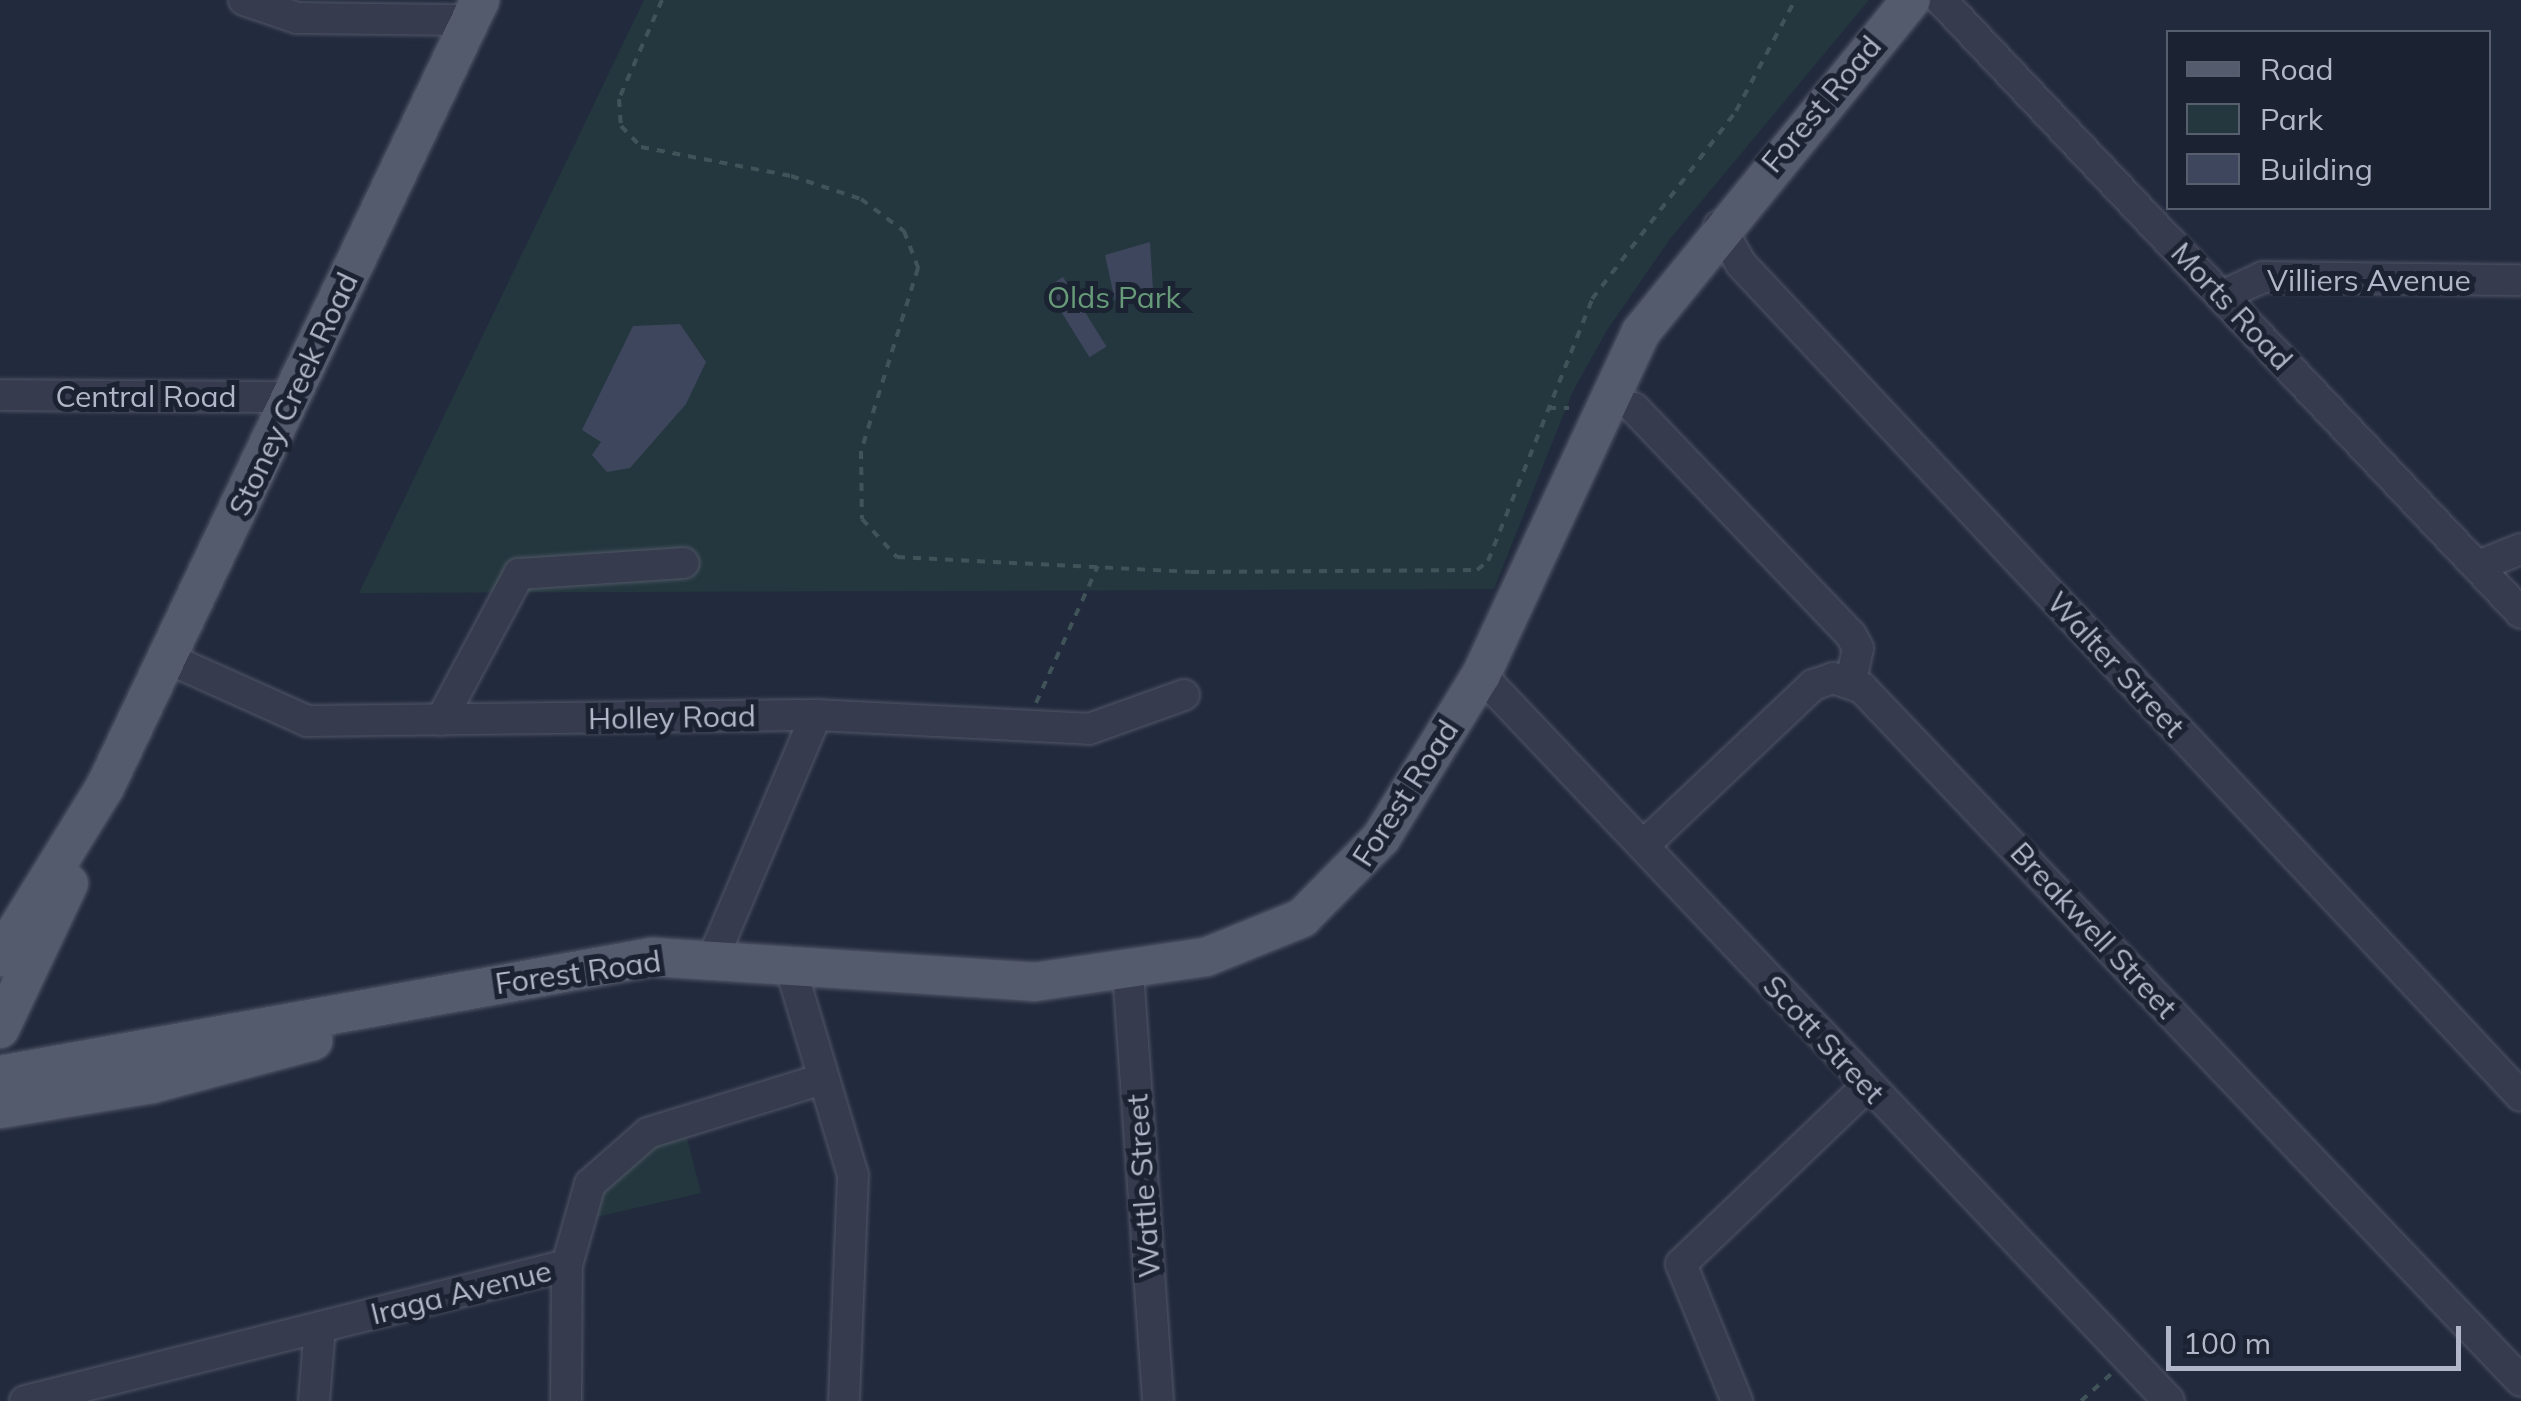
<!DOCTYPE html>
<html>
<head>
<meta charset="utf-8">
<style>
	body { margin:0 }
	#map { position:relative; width:2521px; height:1401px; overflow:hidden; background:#222a3d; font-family:Mulish,sans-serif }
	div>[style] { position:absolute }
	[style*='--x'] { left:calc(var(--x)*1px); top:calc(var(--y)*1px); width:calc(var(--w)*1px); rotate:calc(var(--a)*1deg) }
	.green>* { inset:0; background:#24373e }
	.building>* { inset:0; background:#3e465d; transform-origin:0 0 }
	.path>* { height:4px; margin-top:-2px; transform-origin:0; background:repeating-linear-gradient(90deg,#3f5358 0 8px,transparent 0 16px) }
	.roads { filter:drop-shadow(0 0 2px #515767) drop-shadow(0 0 2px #515767) }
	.minor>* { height:30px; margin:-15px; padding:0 15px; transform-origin:15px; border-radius:15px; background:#363c4d }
	.major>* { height:38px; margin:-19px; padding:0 19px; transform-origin:19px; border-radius:19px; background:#545b6d }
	span { translate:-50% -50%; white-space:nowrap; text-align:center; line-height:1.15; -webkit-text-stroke:10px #1b2231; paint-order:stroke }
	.street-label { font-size:30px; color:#b1b7c8 }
	.park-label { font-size:30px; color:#679a79 }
	.legend { position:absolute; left:2166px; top:30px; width:325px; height:180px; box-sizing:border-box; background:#1b2231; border:2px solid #575e6d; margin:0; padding:12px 18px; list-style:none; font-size:30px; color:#b1b7c8 }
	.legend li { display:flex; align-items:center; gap:20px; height:50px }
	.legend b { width:50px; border:2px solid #575e6d }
	.scale { position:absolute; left:2166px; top:1326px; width:295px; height:45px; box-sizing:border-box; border:5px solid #b1b7c8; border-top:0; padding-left:12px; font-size:30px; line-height:35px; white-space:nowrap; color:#b1b7c8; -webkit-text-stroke:8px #1b2231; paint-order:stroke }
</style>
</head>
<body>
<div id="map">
	<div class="green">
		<i style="clip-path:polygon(644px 0,1869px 0,1670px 239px,1607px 330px,1572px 393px,1494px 589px,359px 593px)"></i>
		<i style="clip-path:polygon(685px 1130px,701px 1193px,592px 1218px,600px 1186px,649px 1142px)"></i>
	</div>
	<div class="building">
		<i style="clip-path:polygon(1150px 242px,1153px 290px,1115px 301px,1105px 255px)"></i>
		<i style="left:1063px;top:277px;width:82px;height:20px;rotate:58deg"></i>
		<i style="clip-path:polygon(680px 324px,706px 362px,686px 404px,630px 468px,607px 472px,592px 455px,601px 442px,582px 430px,633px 326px)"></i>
	</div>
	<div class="path">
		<i style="--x:662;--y:0;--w:108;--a:113.5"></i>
		<i style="--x:619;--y:99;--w:27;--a:86"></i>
		<i style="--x:621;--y:126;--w:29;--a:46"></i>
		<i style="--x:641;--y:147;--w:153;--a:10.9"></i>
		<i style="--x:791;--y:176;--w:74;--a:18.2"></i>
		<i style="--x:861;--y:199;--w:54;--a:36.7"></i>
		<i style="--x:904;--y:231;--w:40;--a:69"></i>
		<i style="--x:918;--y:268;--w:192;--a:107.3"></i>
		<i style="--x:861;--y:451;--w:68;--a:89.2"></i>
		<i style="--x:862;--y:519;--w:52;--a:47.4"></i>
		<i style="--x:897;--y:557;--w:294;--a:2.9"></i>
		<i style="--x:1191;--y:572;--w:286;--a:-0.4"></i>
		<i style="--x:1477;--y:570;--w:14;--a:-39"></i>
		<i style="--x:1488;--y:561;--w:282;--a:-68.3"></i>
		<i style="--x:1592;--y:299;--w:237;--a:-52.5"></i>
		<i style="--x:1736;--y:111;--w:126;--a:-62"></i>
		<i style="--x:1548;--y:408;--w:21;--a:0"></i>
		<i style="--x:1036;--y:703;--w:150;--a:-65.7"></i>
		<i style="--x:2081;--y:1401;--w:40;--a:-42"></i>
	</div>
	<div class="roads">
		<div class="minor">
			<i style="--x:244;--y:0;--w:56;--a:18.8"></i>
			<i style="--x:297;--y:18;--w:174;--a:0.7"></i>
			<i style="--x:1941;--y:0;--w:844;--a:46.58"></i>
			<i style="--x:1719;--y:226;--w:44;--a:59.9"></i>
			<i style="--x:1741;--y:264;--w:1140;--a:46.85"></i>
			<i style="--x:2222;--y:296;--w:45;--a:-24.9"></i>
			<i style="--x:2263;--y:277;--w:258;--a:0.7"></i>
			<i style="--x:0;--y:395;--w:292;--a:0.4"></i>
			<i style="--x:1634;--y:408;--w:314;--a:46.3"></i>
			<i style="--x:1851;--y:635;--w:15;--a:62"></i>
			<i style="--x:1858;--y:648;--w:35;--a:102"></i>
			<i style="--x:2478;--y:566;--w:46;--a:-21.6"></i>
			<i style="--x:167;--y:658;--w:154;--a:24.2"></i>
			<i style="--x:307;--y:721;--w:509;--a:-0.68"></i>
			<i style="--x:816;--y:715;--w:273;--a:2.9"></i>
			<i style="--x:1089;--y:729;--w:101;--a:-19.7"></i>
			<i style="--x:1481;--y:675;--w:1000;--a:46.54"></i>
			<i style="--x:441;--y:720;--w:166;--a:-61.9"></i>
			<i style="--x:519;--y:574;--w:165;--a:-3.8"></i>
			<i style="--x:1644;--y:845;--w:233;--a:-43.4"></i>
			<i style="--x:1813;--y:685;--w:21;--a:-19"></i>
			<i style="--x:1833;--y:678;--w:31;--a:19"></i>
			<i style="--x:1862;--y:688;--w:956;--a:46.44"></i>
			<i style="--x:713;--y:958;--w:264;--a:-67"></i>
			<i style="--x:789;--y:962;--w:222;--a:73.3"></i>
			<i style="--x:853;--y:1175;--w:226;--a:92.3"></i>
			<i style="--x:1128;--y:971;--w:431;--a:86"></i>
			<i style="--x:25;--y:1401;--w:559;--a:-14.09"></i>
			<i style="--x:567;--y:1265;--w:84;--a:-74.1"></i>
			<i style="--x:590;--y:1184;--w:77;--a:-41.3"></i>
			<i style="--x:648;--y:1133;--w:179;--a:-17.2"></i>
			<i style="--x:314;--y:1401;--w:74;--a:-85.4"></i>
			<i style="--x:566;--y:1401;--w:136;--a:-89.6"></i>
			<i style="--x:1737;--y:1401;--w:148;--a:-112.2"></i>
			<i style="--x:1681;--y:1264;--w:257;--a:-43.7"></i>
		</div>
		<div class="major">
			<i style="--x:0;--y:957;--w:200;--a:-58.3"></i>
			<i style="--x:105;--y:787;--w:872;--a:-64.52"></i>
			<i style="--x:0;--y:1029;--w:161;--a:-64.7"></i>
			<i style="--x:0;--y:1075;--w:663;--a:-10.26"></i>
			<i style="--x:652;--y:957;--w:383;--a:3.7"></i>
			<i style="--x:1034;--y:982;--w:174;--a:-8.3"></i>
			<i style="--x:1206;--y:957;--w:104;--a:-22.1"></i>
			<i style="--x:1302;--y:918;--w:112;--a:-45.4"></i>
			<i style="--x:1381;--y:838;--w:191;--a:-58.5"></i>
			<i style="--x:1481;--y:675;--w:378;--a:-65"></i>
			<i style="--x:1641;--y:332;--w:428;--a:-50.9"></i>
			<i style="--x:0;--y:1109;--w:154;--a:-9.3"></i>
			<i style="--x:152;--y:1084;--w:167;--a:-15"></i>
		</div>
	</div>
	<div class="street-label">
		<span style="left:1821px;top:104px;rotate:-50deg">Forest Road</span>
		<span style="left:2369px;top:280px">Villiers Avenue</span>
		<span style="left:2232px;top:306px;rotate:47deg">Morts Road</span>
		<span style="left:293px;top:394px;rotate:-65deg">Stoney Creek Road</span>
		<span style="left:146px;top:396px">Central Road</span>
		<span style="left:2116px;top:664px;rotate:47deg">Walter Street</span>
		<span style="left:672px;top:717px;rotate:-1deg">Holley Road</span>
		<span style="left:1405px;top:793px;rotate:-57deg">Forest Road</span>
		<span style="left:2094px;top:930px;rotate:47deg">Breakwell Street</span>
		<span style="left:578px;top:972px;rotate:-8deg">Forest Road</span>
		<span style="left:1824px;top:1039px;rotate:47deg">Scott Street</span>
		<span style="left:1143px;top:1186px;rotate:-94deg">Wattle Street</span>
		<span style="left:461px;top:1292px;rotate:-14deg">Iraga Avenue</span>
	</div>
	<div class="park-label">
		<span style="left:1114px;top:297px">Olds Park</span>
	</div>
	<ul class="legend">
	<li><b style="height:12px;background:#545b6d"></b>Road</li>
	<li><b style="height:28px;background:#24373e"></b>Park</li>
	<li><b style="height:28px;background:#3e465d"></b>Building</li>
	</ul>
	<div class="scale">100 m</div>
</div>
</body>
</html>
